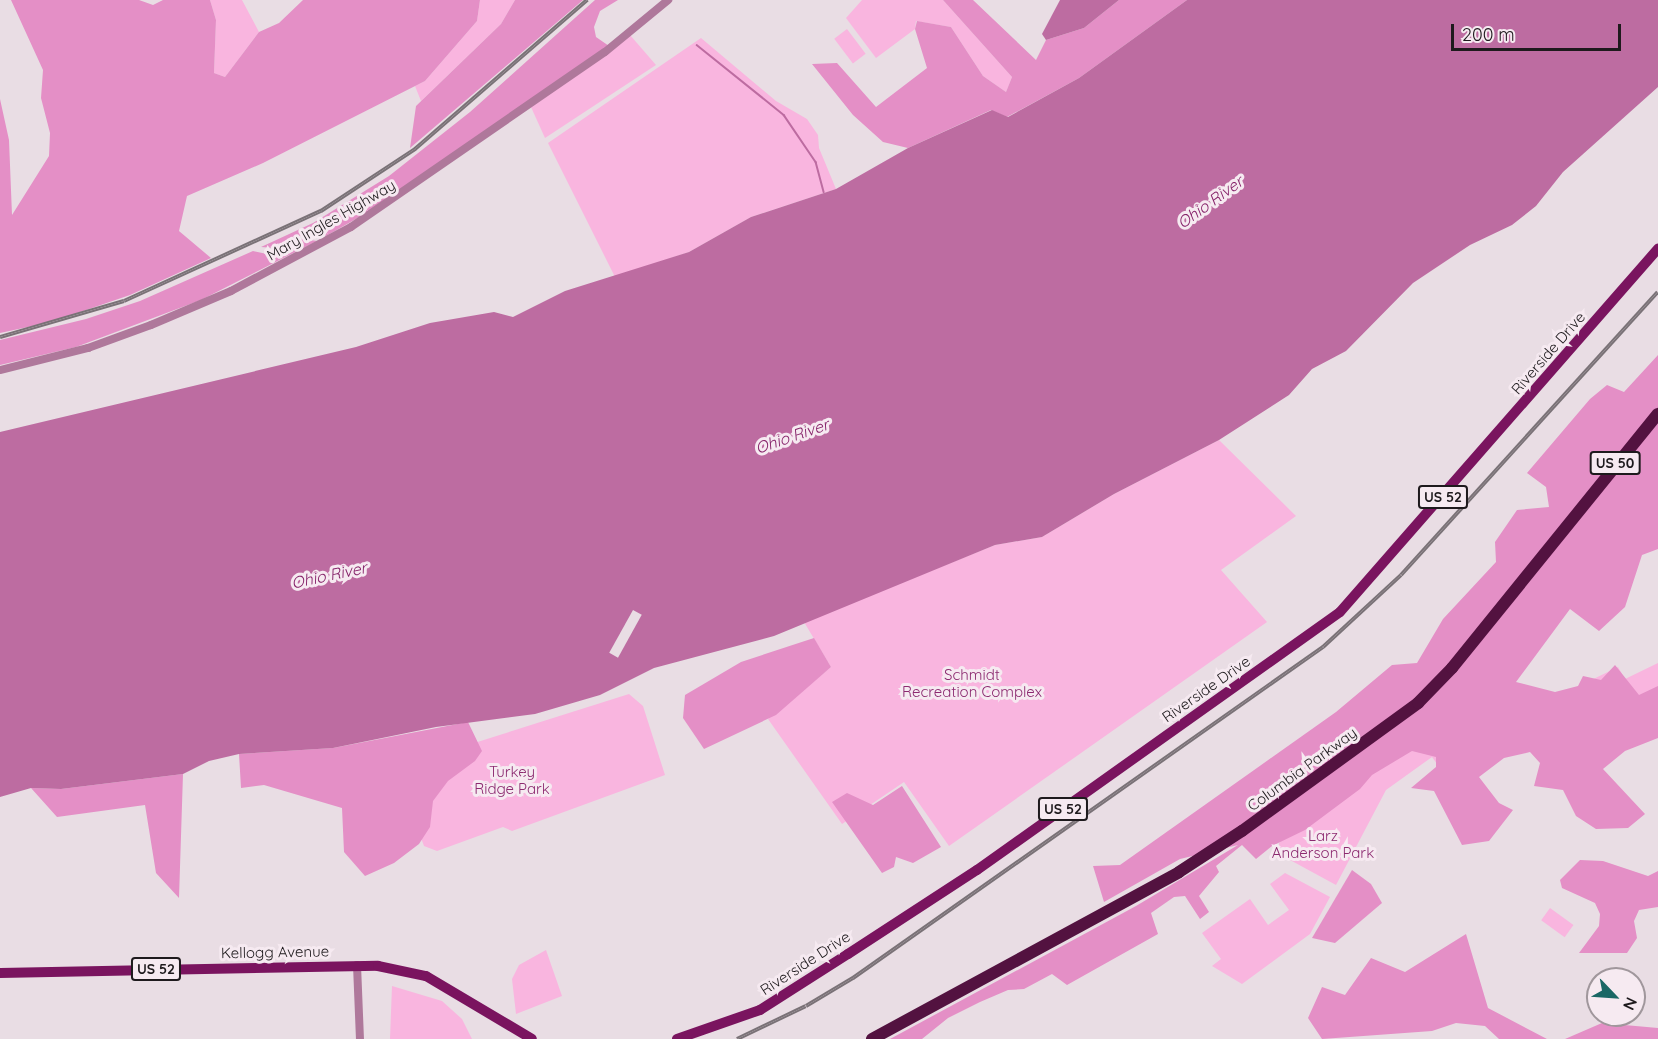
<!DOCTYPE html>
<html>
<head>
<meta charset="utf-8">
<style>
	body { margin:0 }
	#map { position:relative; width:1658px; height:1039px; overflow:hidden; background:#e9dde4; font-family:Quicksand,sans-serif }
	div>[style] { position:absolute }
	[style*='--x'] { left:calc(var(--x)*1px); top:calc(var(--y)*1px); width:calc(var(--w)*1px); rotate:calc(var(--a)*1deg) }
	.green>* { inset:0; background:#f9b5df; transform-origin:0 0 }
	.forest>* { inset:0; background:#e48fc6 }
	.water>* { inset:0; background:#bd6ca1 }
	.pier>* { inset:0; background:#e9dde4; transform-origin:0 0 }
	.stream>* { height:1.5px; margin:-0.75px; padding:0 0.75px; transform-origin:0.75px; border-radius:0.75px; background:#bd6ca1 }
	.minor>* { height:8px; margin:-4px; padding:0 4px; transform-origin:4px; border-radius:4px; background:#af789b }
	.major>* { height:10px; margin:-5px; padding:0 5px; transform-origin:5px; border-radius:5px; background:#7a145f }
	.highway>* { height:12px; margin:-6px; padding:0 6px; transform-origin:6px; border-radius:6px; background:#531240 }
	.rail>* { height:4px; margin-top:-2px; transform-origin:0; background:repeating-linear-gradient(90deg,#f6eaf1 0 4.5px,#7a7277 0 9px); box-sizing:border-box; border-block:2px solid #7a7277 }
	span { translate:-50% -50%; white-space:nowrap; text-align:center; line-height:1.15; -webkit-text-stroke:6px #f6eaf1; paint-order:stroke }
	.shield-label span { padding:2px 4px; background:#f6eaf1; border:2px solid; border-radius:4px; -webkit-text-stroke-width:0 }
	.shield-label { font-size:14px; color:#1e1a1d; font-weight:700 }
	.street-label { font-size:15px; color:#1e1a1d }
	.park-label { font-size:15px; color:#8c2a70 }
	.water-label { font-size:16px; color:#86236a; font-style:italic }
	.north { position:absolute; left:1586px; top:967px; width:60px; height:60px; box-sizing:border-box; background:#f6eaf1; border:2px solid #a0979c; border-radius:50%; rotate:115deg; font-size:16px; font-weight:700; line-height:24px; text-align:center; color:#1e1a1d }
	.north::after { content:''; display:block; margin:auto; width:21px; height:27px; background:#1a6765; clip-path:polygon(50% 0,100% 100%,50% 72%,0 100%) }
	.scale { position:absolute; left:1451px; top:24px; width:170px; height:27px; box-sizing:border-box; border:3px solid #1e1a1d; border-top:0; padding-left:8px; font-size:18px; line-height:21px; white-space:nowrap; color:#1e1a1d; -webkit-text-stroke:4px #f6eaf1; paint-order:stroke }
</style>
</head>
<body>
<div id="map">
	<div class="green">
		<i style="clip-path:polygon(210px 0,242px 0,259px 32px,225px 77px,214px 73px,216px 20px)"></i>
		<i style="clip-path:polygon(480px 0,515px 0,501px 24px,421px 101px,415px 86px,425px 81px,477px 21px)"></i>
		<i style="clip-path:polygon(862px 0,943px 0,1012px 77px,1006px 92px,983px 76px,951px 27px,916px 21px,915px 29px,876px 58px,846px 18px)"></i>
		<i style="left:847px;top:29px;width:31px;height:16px;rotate:53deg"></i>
		<i style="clip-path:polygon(630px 35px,656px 65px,545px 138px,531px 107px)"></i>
		<i style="clip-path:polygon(701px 38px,776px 101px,807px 119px,818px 135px,819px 148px,836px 189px,751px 217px,689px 252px,615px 277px,548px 143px)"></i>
		<i style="clip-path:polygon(1219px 440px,1296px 516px,1221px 570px,1267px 622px,949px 846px,904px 782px,842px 824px,768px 719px,831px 667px,804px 622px,995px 545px,1042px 537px,1114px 494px)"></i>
		<i style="clip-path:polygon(1658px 663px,1658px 698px,1440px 768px,1432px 757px,1386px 790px,1336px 885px,1279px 854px,1279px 843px,1331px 791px,1344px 765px,1499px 709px,1577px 687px,1618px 667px,1625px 679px)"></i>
		<i style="clip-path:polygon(629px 694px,643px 706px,665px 775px,512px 831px,503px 827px,437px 851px,424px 846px,395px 768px)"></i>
		<i style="clip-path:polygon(1285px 873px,1330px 897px,1310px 934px,1242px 984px,1212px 966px,1221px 959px,1202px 933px,1250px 899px,1268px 925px,1289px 910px,1270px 884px)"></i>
		<i style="left:1550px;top:908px;width:29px;height:15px;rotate:36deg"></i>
		<i style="clip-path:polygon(546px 950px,562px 996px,516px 1014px,512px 979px,519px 965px)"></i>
		<i style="clip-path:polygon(392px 986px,442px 1001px,462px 1019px,472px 1039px,390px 1039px)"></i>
	</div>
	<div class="forest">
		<i style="clip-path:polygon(11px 0,139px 0,153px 5px,163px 0,210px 0,216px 20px,214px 73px,225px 77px,259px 32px,279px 23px,303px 0,480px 0,477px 21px,425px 81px,263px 163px,187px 196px,179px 231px,211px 258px,130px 295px,51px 322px,0 333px,0 99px,9px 140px,12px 215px,49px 156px,50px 133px,41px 98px,43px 70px)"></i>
		<i style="clip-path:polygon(515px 0,583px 0,410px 148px,416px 106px,501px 24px)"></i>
		<i style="clip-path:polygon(595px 0,618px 0,600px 11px,594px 27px,596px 37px,609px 46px,377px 207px,326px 236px,308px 232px,275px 248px,261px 247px,313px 223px,389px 176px,470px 112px)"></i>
		<i style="clip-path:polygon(943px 0,973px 0,1036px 60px,1046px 40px,1084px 28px,1119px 0,1187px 0,1079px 78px,1007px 117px,991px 110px,908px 148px,883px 142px,853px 115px,812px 64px,837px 63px,876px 107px,927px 68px,915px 29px,917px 21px,951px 27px,983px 76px,1006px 92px,1012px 77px)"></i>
		<i style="clip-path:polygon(303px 239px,317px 241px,201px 300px,76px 347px,0 365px,0 340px,86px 319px,140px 301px,253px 251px,267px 254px)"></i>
		<i style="clip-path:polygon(1658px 355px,1658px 549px,1642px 555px,1625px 607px,1599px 631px,1570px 609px,1516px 682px,1555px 692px,1578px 686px,1583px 676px,1601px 680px,1615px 665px,1639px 695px,1658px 686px,1658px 738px,1625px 751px,1603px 769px,1645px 814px,1628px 828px,1596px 829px,1576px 816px,1563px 790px,1534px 786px,1540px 763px,1530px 752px,1504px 758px,1479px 777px,1499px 803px,1513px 810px,1489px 841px,1462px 845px,1434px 791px,1411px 788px,1436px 767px,1436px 757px,1412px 751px,1372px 775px,1360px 789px,1305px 830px,1272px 846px,1256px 859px,1242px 845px,1216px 866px,1219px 872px,1199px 896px,1209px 912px,1200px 919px,1185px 896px,1174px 897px,1151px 913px,1158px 934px,1067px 985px,1052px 974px,1024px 989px,1008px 990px,980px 1002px,948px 1018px,922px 1039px,890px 1039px,1136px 906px,1238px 845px,1180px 859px,1104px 902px,1093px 866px,1120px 865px,1336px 712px,1392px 665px,1417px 663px,1443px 619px,1496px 562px,1495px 542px,1517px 510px,1549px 507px,1546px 487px,1527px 473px,1590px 399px,1607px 385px,1624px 392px)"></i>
		<i style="clip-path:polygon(814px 638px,831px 667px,776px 715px,704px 749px,683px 718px,685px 695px,741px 662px)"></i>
		<i style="clip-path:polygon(468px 722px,482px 751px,475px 761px,448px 781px,433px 801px,430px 827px,419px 844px,394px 863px,365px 876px,344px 852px,342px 808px,264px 785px,241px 788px,239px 754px,333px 748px)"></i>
		<i style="clip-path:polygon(183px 774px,179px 898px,156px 873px,145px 805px,57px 817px,31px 788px,61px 789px)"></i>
		<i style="clip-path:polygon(902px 786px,941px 847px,913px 863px,896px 857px,894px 867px,882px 873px,832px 802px,847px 793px,873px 805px)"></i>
		<i style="clip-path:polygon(1580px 860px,1603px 861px,1648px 876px,1658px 871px,1658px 907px,1639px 910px,1634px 921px,1637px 938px,1627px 953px,1579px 953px,1599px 926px,1600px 914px,1595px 903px,1562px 888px,1560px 880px)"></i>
		<i style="clip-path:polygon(1352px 870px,1371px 884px,1382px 903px,1335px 943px,1312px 938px)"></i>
		<i style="clip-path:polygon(1466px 934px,1488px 1008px,1547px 1039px,1499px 1039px,1485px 1026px,1456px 1023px,1432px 1031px,1322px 1039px,1308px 1018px,1322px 987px,1345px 995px,1371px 958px,1405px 972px)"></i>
		<i style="clip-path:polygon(1602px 1023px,1658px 1028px,1658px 1039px,1565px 1039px)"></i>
	</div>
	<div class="water">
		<i style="clip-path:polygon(1060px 0,1119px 0,1084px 28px,1046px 40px,1042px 34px)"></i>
		<i style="clip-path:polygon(1187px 0,1658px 0,1658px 87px,1563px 172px,1536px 206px,1512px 225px,1470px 245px,1413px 283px,1346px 351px,1312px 369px,1289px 395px,1219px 440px,1114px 494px,1042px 537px,995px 545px,774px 636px,654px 668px,600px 695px,535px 714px,436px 727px,333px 748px,239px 754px,209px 761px,183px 774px,61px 789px,31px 788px,0 797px,0 432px,356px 347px,430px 323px,494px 312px,513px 317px,565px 291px,689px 252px,751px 217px,836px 189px,908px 148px,992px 110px,1008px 117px,1079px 78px)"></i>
	</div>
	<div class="pier">
		<i style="left:633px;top:610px;width:10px;height:49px;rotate:29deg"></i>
	</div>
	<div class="stream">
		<i style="--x:697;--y:45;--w:112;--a:38.8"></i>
		<i style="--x:784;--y:115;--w:57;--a:55.8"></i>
		<i style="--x:816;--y:162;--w:31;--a:75"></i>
	</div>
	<div class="minor">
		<i style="--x:0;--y:370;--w:91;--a:-14"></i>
		<i style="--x:88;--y:348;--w:67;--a:-20.1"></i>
		<i style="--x:151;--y:325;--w:87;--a:-23"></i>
		<i style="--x:231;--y:291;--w:136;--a:-28.1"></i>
		<i style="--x:351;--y:227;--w:308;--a:-34.6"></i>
		<i style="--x:605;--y:52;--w:82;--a:-39.5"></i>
		<i style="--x:357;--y:965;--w:74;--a:87.7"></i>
	</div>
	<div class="major">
		<i style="--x:0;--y:973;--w:378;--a:-1.1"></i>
		<i style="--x:378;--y:966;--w:49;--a:11.8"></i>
		<i style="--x:426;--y:976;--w:123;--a:30.7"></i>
		<i style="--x:677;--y:1039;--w:88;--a:-19.3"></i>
		<i style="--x:760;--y:1010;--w:104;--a:-32.5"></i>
		<i style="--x:848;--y:954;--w:154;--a:-33.1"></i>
		<i style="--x:977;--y:870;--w:445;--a:-35.4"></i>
		<i style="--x:1340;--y:612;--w:483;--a:-48.8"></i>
	</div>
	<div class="highway">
		<i style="--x:872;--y:1039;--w:349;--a:-28.5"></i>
		<i style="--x:1179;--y:872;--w:75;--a:-33.1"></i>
		<i style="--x:1242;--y:831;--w:218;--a:-36"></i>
		<i style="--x:1418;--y:703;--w:49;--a:-45.8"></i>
		<i style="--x:1452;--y:668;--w:327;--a:-51"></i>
	</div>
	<div class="rail">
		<i style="--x:0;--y:337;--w:129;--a:-16.2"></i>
		<i style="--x:124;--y:301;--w:217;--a:-24.6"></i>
		<i style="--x:321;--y:211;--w:113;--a:-33.4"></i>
		<i style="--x:415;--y:149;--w:228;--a:-40.9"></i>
		<i style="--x:737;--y:1039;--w:76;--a:-25.6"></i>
		<i style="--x:806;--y:1006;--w:55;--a:-30.8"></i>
		<i style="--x:853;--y:978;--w:575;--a:-35.16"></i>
		<i style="--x:1323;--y:647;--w:106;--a:-42.7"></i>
		<i style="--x:1401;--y:575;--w:382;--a:-47.8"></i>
	</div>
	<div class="shield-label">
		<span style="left:1615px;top:463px">US 50</span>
		<span style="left:1443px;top:497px">US 52</span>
		<span style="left:1063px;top:809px">US 52</span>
		<span style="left:156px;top:969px">US 52</span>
	</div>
	<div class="street-label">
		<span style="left:331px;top:220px;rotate:-30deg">Mary Ingles Highway</span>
		<span style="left:1548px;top:353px;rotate:-49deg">Riverside Drive</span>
		<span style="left:1206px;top:689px;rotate:-35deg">Riverside Drive</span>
		<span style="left:1302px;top:769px;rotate:-36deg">Columbia Parkway</span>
		<span style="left:275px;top:952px;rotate:-1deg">Kellogg Avenue</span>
		<span style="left:805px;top:963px;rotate:-33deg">Riverside Drive</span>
	</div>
	<div class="park-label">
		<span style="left:972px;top:683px">Schmidt<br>Recreation Complex</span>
		<span style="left:512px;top:780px">Turkey<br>Ridge Park</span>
		<span style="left:1323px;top:844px">Larz<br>Anderson Park</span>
	</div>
	<div class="water-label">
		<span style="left:1210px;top:202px;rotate:-36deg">Ohio River</span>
		<span style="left:792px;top:436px;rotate:-19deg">Ohio River</span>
		<span style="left:329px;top:575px;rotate:-12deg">Ohio River</span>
	</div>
	<div class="north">N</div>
	<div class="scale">200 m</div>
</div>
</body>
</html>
